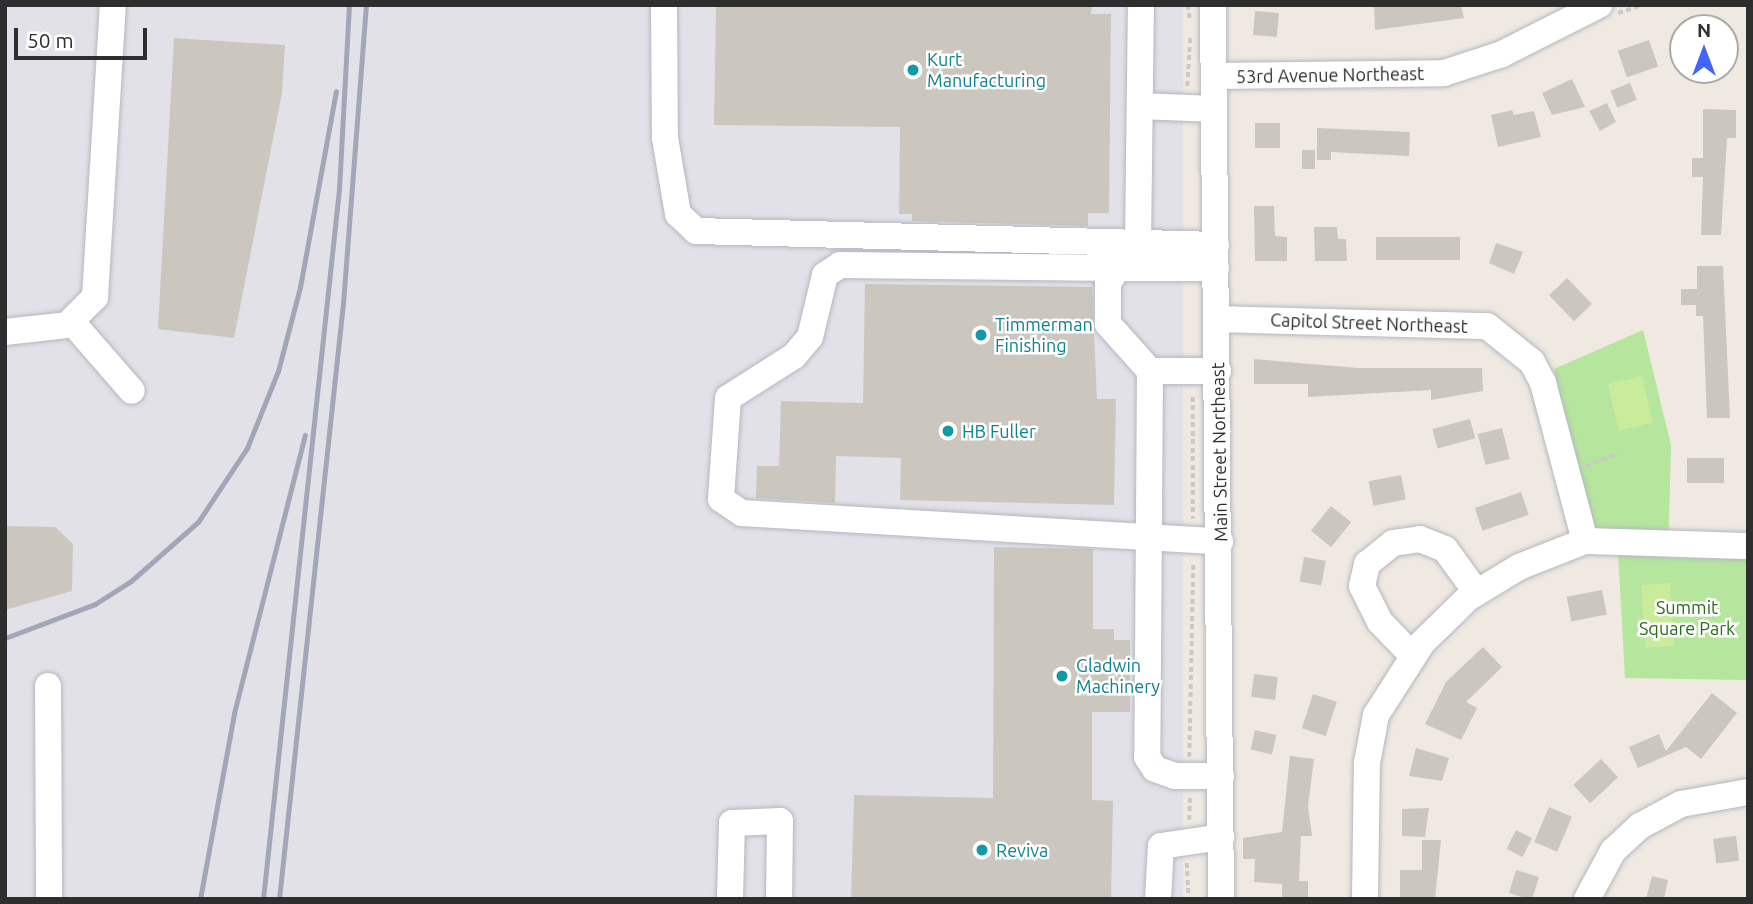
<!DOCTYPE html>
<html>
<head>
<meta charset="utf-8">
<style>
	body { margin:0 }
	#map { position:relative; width:1753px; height:904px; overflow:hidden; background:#efe9e1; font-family:Ubuntu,sans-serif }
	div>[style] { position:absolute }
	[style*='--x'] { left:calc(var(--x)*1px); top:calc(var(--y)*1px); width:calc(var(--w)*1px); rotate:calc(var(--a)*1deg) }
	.industrial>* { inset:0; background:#e3e1e8; transform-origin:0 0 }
	.green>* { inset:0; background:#b6e59e }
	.pitch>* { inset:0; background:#c9ec9a; transform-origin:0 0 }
	.building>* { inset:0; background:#cbc7bf; transform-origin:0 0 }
	.path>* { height:3.5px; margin-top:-1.75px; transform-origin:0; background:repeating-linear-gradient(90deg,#c9c9c9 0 5px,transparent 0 8.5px) }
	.roads { filter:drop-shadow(0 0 2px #b4b7c1) drop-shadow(0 0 2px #b4b7c1) }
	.minor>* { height:26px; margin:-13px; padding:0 13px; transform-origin:13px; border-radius:13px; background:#fff }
	.rail>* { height:5px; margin:-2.5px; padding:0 2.5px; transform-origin:2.5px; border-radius:2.5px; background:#a3a6b8 }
	.dots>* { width:19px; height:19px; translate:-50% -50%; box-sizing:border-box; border:4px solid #fff; border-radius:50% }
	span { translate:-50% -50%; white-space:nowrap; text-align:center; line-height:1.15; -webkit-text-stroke:5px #fff; paint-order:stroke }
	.culture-label { font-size:18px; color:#0d838f }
	.left { translate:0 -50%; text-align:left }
	.street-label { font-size:18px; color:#2e2e2e }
	.park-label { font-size:18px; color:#2c6e1b }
	.frame { position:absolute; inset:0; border:7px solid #2e2e2e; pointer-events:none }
	.north { position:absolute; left:1669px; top:14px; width:70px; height:70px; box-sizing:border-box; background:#fff; border:2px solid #ababab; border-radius:50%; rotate:0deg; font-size:19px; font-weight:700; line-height:28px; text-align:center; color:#2e2e2e }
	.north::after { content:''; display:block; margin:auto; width:24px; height:32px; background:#4264fb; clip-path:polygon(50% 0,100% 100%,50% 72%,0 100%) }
	.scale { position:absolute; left:14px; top:28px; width:133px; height:32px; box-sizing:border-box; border:4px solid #2e2e2e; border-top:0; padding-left:9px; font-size:21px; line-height:24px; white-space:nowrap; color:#2e2e2e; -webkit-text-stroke:5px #fff; paint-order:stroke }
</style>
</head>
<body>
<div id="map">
	<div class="industrial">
		<i style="left:5px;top:5px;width:1178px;height:894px"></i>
	</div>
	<div class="green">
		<i style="clip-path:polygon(1643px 330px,1671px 445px,1668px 558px,1748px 559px,1748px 680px,1625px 678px,1617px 535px,1601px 537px,1586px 524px,1554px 369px)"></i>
	</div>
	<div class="pitch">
		<i style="left:1642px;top:376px;width:48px;height:35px;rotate:77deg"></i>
		<i style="left:1670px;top:583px;width:63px;height:29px;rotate:86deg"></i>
	</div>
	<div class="building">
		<i style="clip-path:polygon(716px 5px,1092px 5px,1091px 14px,1111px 14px,1109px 213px,1088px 213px,1088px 226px,912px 221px,912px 214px,899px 214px,900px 127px,714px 125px)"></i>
		<i style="clip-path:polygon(1374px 5px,1461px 5px,1464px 18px,1375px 30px)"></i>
		<i style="left:1255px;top:11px;width:24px;height:24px;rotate:5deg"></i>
		<i style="clip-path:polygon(174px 38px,285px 45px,282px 93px,234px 338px,158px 329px)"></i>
		<i style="left:1649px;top:40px;width:28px;height:33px;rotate:71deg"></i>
		<i style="clip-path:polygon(1572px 79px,1585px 107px,1552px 115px,1542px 93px)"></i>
		<i style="left:1630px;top:83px;width:18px;height:21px;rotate:68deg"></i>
		<i style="clip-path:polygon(1607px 103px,1616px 122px,1600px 131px,1589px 111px)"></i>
		<i style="clip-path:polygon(1703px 109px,1736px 110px,1736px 138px,1727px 138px,1721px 235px,1701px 235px,1703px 177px,1692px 177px,1692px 158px,1703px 158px)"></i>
		<i style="clip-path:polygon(1512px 110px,1514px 115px,1534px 111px,1541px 137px,1498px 147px,1491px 115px)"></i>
		<i style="left:1255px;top:123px;width:25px;height:25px"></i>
		<i style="clip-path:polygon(1317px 128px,1410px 132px,1409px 156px,1331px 152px,1331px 160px,1317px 160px)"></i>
		<i style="left:1302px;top:150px;width:13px;height:19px"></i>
		<i style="clip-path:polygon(1254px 206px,1274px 206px,1275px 236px,1287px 237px,1287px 261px,1255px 261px)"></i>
		<i style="clip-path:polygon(1314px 227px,1337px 227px,1338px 239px,1346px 239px,1347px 261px,1315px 261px)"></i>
		<i style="left:1376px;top:237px;width:84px;height:23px"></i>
		<i style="clip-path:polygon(1496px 243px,1523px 252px,1514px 274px,1489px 263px)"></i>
		<i style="clip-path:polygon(1697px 266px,1723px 266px,1730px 418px,1707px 418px,1703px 316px,1696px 316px,1696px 305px,1681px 305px,1681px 289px,1697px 289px)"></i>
		<i style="left:1567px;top:278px;width:36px;height:25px;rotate:46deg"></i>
		<i style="clip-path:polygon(865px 284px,1092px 287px,1097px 399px,1116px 399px,1114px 505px,900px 500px,901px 458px,836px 456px,835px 503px,756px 498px,757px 466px,779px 466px,781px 401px,863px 403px)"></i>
		<i style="clip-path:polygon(1254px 359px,1358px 368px,1482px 368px,1483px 391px,1431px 400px,1431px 390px,1308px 397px,1308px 384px,1254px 384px)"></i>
		<i style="left:1470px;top:419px;width:20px;height:39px;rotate:75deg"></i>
		<i style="left:1502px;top:428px;width:32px;height:25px;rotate:76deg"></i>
		<i style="left:1687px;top:458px;width:37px;height:25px"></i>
		<i style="left:1401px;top:475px;width:25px;height:33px;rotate:79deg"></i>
		<i style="left:1521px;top:492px;width:24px;height:49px;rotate:71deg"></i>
		<i style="left:1331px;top:506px;width:26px;height:32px;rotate:39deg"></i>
		<i style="clip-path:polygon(5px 526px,55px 527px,73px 544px,72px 591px,5px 610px)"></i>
		<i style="clip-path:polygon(994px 547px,1093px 549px,1093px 629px,1114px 629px,1114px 640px,1130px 640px,1130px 712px,1092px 712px,1092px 800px,1113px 801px,1111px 899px,851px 899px,854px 795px,993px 798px)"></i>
		<i style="left:1304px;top:557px;width:22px;height:25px;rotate:10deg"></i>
		<i style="left:1602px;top:590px;width:25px;height:36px;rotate:79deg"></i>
		<i style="clip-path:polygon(1483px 647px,1502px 667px,1466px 702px,1477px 708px,1461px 740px,1425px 724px,1446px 682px)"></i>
		<i style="left:1254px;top:674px;width:24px;height:23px;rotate:7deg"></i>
		<i style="clip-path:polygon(1712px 693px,1737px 713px,1701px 759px,1686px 747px,1638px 768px,1629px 747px,1659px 734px,1666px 751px)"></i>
		<i style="left:1313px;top:694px;width:25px;height:36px;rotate:18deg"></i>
		<i style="left:1255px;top:730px;width:22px;height:20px;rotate:13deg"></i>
		<i style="clip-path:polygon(1416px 748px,1449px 758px,1442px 781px,1409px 776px)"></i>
		<i style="clip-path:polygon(1290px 756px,1314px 759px,1308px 806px,1312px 836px,1301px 836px,1299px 881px,1308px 881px,1308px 899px,1282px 899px,1282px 884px,1254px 882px,1255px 859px,1243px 859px,1243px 838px,1282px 832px)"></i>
		<i style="left:1601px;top:759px;width:25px;height:38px;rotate:47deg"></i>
		<i style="left:1549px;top:807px;width:25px;height:38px;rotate:23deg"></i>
		<i style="clip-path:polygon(1429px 808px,1425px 837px,1402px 836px,1402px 809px)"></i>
		<i style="left:1516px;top:830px;width:18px;height:21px;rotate:27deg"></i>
		<i style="left:1736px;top:836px;width:25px;height:23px;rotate:83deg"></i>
		<i style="clip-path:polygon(1422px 840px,1441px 840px,1435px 899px,1400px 899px,1400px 870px,1422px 870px)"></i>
		<i style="left:1516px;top:870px;width:24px;height:24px;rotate:17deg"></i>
		<i style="clip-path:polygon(1652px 876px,1668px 880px,1664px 899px,1646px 899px)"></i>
	</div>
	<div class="path">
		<i style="--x:1188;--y:5;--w:15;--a:82"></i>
		<i style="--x:1618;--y:13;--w:26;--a:-18"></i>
		<i style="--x:1187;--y:86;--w:48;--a:-86.4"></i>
		<i style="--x:1193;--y:397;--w:122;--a:90"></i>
		<i style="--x:1586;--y:466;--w:35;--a:-22"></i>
		<i style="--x:1189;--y:757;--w:195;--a:-88.8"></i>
		<i style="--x:1189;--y:820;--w:24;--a:-88"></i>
		<i style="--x:1187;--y:863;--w:36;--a:87"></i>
	</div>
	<div class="roads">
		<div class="minor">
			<i style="--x:664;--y:5;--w:133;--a:89.6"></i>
			<i style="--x:665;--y:138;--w:77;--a:80.3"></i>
			<i style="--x:678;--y:214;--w:25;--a:43"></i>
			<i style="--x:696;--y:231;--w:520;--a:1.54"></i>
			<i style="--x:1213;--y:5;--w:894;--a:89.49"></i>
			<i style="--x:1214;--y:76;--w:230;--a:-0.7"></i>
			<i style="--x:1444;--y:73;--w:61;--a:-18.1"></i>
			<i style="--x:1502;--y:54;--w:109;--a:-26.8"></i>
			<i style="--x:1140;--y:106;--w:74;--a:2.3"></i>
			<i style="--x:1138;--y:245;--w:236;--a:-89.3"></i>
			<i style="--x:1118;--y:268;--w:278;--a:-179.4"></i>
			<i style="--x:840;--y:265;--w:18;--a:146"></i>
			<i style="--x:825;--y:275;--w:64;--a:103.6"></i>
			<i style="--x:810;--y:337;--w:25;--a:130"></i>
			<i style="--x:794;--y:356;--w:78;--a:147.5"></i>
			<i style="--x:728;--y:398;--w:101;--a:94"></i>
			<i style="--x:721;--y:499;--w:25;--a:34"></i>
			<i style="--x:742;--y:513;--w:479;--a:3.4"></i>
			<i style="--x:1216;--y:268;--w:98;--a:180"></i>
			<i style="--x:1118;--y:268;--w:18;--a:124"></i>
			<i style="--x:1108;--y:283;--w:41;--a:90"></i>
			<i style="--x:1108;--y:324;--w:63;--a:48.2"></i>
			<i style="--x:1150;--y:371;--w:386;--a:90.4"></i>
			<i style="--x:1147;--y:757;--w:14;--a:56"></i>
			<i style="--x:1155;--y:769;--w:21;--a:19"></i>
			<i style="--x:1175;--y:776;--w:46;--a:0"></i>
			<i style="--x:1217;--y:319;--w:270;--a:1.5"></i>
			<i style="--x:1487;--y:326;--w:58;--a:38.7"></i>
			<i style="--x:1532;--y:362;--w:24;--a:62"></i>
			<i style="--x:1543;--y:383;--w:163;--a:75.1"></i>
			<i style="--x:72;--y:322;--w:91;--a:49"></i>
			<i style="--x:5;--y:332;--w:62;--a:-6.4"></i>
			<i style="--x:67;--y:325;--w:40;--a:-45"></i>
			<i style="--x:95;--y:297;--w:293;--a:-86.5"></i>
			<i style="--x:1150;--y:371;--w:68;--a:0"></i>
			<i style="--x:1413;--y:656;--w:47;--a:-134.1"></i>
			<i style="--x:1380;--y:622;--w:40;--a:-116.6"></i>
			<i style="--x:1362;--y:586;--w:23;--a:-77"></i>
			<i style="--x:1367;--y:564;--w:33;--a:-39"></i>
			<i style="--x:1393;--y:543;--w:27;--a:-8"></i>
			<i style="--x:1420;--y:539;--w:27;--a:22"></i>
			<i style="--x:1445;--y:549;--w:54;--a:54"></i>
			<i style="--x:48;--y:686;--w:213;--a:89.7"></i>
			<i style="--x:730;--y:899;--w:76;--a:-88.5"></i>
			<i style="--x:732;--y:823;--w:48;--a:-2.4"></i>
			<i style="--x:780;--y:821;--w:78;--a:90.7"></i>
			<i style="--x:1158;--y:899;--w:53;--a:-86.8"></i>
			<i style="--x:1161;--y:846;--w:61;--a:-8.5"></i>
			<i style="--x:1365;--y:899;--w:136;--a:-89.2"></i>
			<i style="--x:1367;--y:763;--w:49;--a:-79.4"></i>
			<i style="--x:1376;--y:715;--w:85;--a:-57.4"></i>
			<i style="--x:1422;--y:643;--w:64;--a:-44.4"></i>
			<i style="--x:1468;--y:598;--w:60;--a:-31.3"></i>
			<i style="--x:1519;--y:567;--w:71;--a:-21.5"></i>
			<i style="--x:1585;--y:541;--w:163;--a:1.8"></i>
			<i style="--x:1587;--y:899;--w:55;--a:-61.6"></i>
			<i style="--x:1613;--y:851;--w:37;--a:-43"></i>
			<i style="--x:1640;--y:826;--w:47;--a:-28.2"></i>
			<i style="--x:1681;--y:804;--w:68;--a:-10.2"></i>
		</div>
	</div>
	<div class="rail">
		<i style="--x:5;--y:638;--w:96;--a:-20.7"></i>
		<i style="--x:95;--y:604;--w:43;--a:-32.6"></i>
		<i style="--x:131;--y:581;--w:89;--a:-41.4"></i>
		<i style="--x:198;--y:522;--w:89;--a:-56.5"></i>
		<i style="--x:247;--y:448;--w:83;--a:-68.1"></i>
		<i style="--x:278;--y:371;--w:87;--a:-75.3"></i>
		<i style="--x:300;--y:287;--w:199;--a:-79.6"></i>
		<i style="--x:200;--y:899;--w:189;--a:-79.6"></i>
		<i style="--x:234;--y:713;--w:287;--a:-75.7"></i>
		<i style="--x:263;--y:899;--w:714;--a:-83.89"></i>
		<i style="--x:339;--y:189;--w:184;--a:-86.9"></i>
		<i style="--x:279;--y:899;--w:599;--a:-83.87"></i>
		<i style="--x:343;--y:303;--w:299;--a:-85.6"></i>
	</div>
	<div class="dots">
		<i style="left:913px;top:70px;background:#0f9aa8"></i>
		<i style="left:981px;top:335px;background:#0f9aa8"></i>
		<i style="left:948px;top:431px;background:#0f9aa8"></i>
		<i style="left:1062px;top:676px;background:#0f9aa8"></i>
		<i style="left:982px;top:850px;background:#0f9aa8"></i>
	</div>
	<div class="culture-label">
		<span class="left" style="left:927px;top:70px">Kurt<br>Manufacturing</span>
		<span class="left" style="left:995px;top:335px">Timmerman<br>Finishing</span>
		<span class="left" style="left:962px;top:431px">HB Fuller</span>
		<span class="left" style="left:1076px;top:676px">Gladwin<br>Machinery</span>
		<span class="left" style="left:996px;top:850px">Reviva</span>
	</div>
	<div class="street-label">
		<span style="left:1330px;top:75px;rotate:-1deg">53rd Avenue Northeast</span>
		<span style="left:1369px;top:323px;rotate:2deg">Capitol Street Northeast</span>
		<span style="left:1219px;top:452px;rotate:-91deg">Main Street Northeast</span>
	</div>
	<div class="park-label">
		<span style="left:1687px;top:618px">Summit<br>Square Park</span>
	</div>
	<div class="frame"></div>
	<div class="north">N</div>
	<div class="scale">50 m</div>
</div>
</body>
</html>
